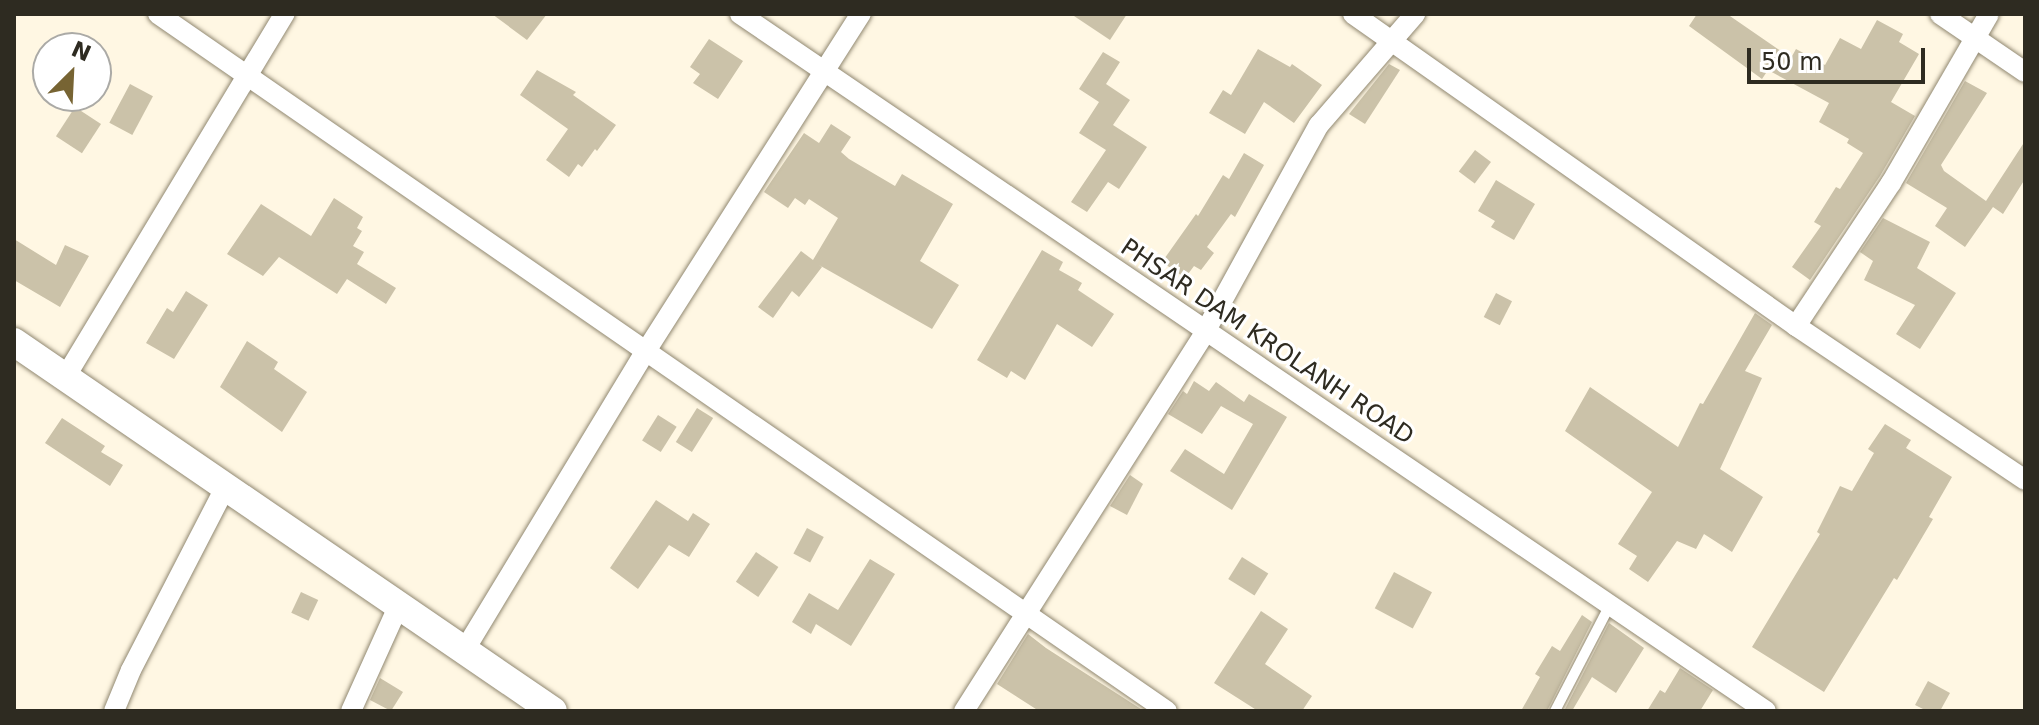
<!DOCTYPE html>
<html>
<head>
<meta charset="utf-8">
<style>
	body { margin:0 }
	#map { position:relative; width:2039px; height:725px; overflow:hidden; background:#fff7e3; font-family:"DejaVu Sans",sans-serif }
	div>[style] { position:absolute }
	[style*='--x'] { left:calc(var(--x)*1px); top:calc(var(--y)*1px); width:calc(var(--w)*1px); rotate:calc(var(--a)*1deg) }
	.building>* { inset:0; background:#cbc2a9; transform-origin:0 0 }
	.roads { filter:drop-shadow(0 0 2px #918871) drop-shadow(0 0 2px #918871) }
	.lane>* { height:10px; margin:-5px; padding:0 5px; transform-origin:5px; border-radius:5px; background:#fff }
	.street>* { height:20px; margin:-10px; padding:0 10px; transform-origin:10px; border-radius:10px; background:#fff }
	.secondary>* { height:28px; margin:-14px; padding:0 14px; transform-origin:14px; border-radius:14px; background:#fff }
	span { translate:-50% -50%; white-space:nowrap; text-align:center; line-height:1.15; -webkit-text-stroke:6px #fff; paint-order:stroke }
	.street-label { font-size:24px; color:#2e2b21 }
	.frame { position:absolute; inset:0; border:16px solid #2e2b21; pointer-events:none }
	.north { position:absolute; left:32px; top:32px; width:80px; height:80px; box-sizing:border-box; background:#fff; border:2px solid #abaaa6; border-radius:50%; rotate:24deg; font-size:22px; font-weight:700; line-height:32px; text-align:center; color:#2e2b21 }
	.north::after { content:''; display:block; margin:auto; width:28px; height:36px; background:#776433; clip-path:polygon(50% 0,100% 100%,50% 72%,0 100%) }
	.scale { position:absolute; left:1747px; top:48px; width:178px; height:36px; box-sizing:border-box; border:4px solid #2e2b21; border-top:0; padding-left:10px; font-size:24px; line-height:28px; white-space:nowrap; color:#2e2b21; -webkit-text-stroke:6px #fff; paint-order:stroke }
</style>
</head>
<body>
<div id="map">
	<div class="building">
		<i style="clip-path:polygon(492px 14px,547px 14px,527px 40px)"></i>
		<i style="clip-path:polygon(1071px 14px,1127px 14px,1110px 40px)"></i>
		<i style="clip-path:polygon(1697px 14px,1727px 14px,1791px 58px,1796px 49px,1825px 65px,1840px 38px,1861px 49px,1877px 20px,1903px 34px,1899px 42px,1919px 54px,1891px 102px,1915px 116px,1880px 176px,1810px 280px,1792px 267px,1821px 226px,1814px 222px,1836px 187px,1840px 189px,1863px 153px,1847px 143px,1849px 139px,1819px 122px,1829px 103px,1768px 70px,1762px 79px,1689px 26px)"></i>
		<i style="clip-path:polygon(709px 39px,743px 61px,718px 99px,693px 83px,700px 74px,690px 67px)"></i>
		<i style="clip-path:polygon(1258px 49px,1290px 67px,1292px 64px,1322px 85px,1294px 123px,1264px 102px,1245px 134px,1209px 113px,1223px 90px,1231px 95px)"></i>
		<i style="clip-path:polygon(1103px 52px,1120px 62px,1106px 84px,1130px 100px,1113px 125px,1147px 147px,1119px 189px,1108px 182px,1087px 212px,1071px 202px,1106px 150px,1079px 133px,1099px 102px,1079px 89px)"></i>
		<i style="clip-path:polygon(1389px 64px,1400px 70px,1365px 124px,1349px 114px)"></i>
		<i style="clip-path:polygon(537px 70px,576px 92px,573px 95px,616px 125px,597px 151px,595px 149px,582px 167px,578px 164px,569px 177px,546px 160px,568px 129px,520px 95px)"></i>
		<i style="clip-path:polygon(1965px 81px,1987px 93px,1941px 165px,1944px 171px,1986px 201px,2025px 141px,2025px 179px,2003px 214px,1993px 207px,1965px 247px,1935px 226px,1947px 208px,1906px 183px)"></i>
		<i style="left:130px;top:84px;width:26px;height:44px;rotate:28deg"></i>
		<i style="left:75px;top:107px;width:31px;height:35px;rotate:33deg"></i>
		<i style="clip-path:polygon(831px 124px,851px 137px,841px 152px,849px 159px,895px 186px,902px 174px,953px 204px,920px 261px,959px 285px,932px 329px,819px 265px,822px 267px,799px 297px,792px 291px,773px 318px,758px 307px,801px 251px,813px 260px,838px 218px,809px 199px,805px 205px,795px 198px,788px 208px,764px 192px,804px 133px,819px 143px)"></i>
		<i style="left:1475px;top:150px;width:20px;height:27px;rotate:37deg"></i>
		<i style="clip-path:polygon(1244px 153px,1264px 165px,1235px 217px,1231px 214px,1207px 247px,1214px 253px,1201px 270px,1194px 266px,1185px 278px,1162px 262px,1196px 214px,1198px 216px,1223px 175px,1229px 179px)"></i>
		<i style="clip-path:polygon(1496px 180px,1535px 204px,1514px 240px,1491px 227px,1495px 221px,1478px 211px)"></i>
		<i style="clip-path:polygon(334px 198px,363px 217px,357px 228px,362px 231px,353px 246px,364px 252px,357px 264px,396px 288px,386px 304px,347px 279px,337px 294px,279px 257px,263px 276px,227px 254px,261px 204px,311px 236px)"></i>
		<i style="clip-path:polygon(1883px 218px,1930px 242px,1917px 268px,1956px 293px,1920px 349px,1896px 334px,1915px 305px,1864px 280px,1873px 261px,1860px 252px)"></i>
		<i style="clip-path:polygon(14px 239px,56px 265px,65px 245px,89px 256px,60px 307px,14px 280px)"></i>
		<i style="clip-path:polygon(1042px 250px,1063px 262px,1059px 270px,1082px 283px,1078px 290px,1114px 314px,1092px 347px,1057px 324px,1025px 380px,1011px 371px,1007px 378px,977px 360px)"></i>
		<i style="clip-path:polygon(186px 291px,208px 305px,174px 359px,146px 343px,167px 308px,173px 312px)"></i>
		<i style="left:1496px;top:293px;width:18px;height:27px;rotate:27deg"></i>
		<i style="clip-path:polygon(1755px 313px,1772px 325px,1745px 371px,1762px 378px,1720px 469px,1763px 497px,1732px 552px,1704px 534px,1696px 549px,1677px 541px,1648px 582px,1629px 569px,1637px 556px,1618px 544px,1652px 492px,1565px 431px,1590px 387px,1678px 447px,1700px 403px,1703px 404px)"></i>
		<i style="clip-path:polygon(247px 341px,278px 362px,274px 369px,307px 392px,282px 432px,220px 387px)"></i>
		<i style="clip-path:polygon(1194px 381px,1209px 391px,1216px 382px,1244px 402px,1249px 394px,1287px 417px,1232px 510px,1170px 471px,1185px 449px,1224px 474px,1253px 424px,1221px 406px,1202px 434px,1168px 414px,1183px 391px,1187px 394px)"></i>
		<i style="left:697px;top:408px;width:19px;height:40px;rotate:32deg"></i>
		<i style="left:658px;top:415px;width:22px;height:30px;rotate:32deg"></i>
		<i style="clip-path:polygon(62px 418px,105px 446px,101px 452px,123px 465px,110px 486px,45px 443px)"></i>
		<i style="clip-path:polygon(1885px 424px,1911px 440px,1906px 448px,1952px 477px,1929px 517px,1933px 519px,1897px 580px,1894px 578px,1824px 692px,1752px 647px,1820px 534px,1817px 532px,1840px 486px,1852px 491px,1874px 453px,1868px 449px)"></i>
		<i style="clip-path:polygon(1130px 475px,1143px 484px,1127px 515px,1110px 506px)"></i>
		<i style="clip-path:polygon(656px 500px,688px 521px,693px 513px,710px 524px,689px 557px,669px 545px,638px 589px,610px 568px)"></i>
		<i style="left:807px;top:528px;width:19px;height:29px;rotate:28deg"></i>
		<i style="left:756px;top:552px;width:27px;height:36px;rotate:34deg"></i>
		<i style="left:1242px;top:557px;width:31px;height:26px;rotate:32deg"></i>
		<i style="clip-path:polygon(870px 559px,895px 574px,851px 646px,816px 624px,811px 634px,792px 622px,809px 593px,838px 610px)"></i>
		<i style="left:1394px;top:572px;width:43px;height:41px;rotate:28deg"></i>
		<i style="left:301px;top:592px;width:19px;height:23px;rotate:25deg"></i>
		<i style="clip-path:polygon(1261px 611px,1288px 629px,1265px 664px,1312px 696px,1302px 711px,1258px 711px,1214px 683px)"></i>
		<i style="clip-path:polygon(1582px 615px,1592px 622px,1547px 711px,1521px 711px,1540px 677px,1535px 674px,1552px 646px,1560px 651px)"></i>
		<i style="clip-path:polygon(1609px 623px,1644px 648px,1616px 693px,1592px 677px,1572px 711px,1564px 711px)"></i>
		<i style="clip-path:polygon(1028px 634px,1046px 648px,1144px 711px,1039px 711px,997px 684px)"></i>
		<i style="clip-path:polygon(1680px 668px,1713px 690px,1700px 711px,1647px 711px,1660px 690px,1665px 693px)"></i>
		<i style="clip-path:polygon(380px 678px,403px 692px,391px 711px,370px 700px)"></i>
		<i style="clip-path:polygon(1928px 681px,1950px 693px,1940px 711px,1927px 711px,1915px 705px)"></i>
	</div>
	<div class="roads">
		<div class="lane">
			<i style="--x:1555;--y:711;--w:119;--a:-62.6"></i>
		</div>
		<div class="street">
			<i style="--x:158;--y:14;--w:1226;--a:34.64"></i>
			<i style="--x:740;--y:14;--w:1240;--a:34.19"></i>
			<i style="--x:1353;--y:14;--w:542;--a:35.16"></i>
			<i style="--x:1796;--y:326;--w:276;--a:33.9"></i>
			<i style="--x:1940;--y:14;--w:103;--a:34.3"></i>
			<i style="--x:1796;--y:326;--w:172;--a:-56.4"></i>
			<i style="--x:1891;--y:183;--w:195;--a:-59.9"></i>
			<i style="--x:66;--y:376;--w:423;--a:-58.9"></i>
			<i style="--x:464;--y:651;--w:351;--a:-58.8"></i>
			<i style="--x:646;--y:351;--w:400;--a:-57.5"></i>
			<i style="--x:114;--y:711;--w:44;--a:-67.5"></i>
			<i style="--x:131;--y:670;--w:205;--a:-62.7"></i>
			<i style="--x:351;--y:711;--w:114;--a:-65.7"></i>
			<i style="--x:964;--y:711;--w:449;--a:-57.5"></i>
			<i style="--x:1205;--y:332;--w:236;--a:-61.2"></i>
			<i style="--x:1319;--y:125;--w:147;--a:-49.1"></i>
		</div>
		<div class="secondary">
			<i style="--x:14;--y:342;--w:653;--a:34.4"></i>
		</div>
	</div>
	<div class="street-label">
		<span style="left:1267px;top:342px;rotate:34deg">PHSAR DAM KROLANH ROAD</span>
	</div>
	<div class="frame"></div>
	<div class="north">N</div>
	<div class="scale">50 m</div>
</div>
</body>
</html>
